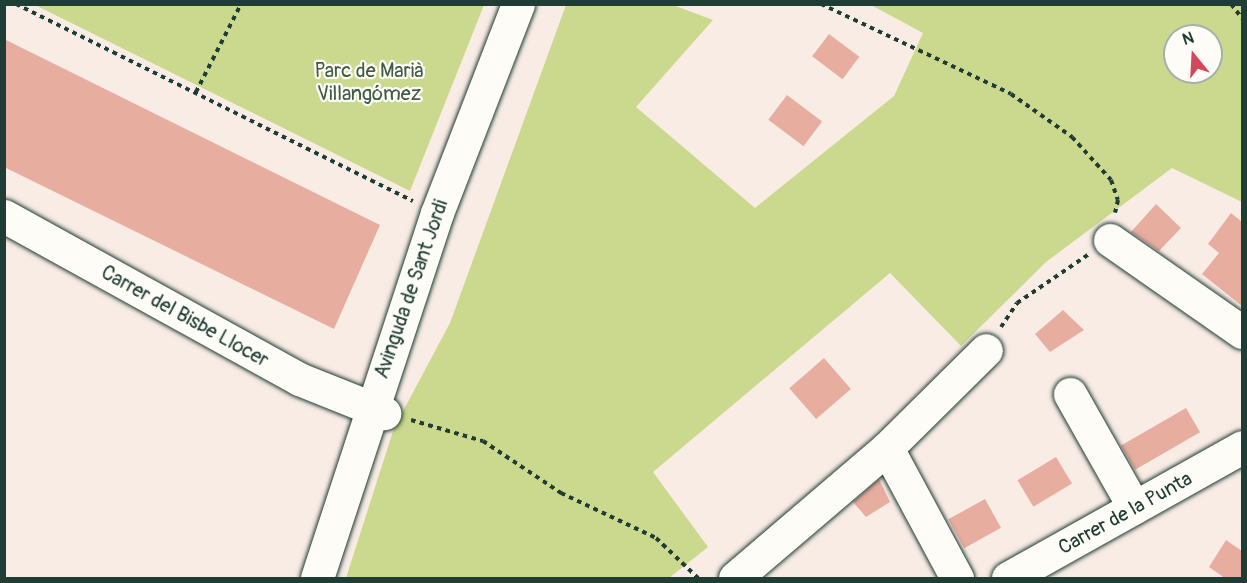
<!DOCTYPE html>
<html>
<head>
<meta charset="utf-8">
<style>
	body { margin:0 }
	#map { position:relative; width:1247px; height:583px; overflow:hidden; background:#f9ece5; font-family:Pangolin,sans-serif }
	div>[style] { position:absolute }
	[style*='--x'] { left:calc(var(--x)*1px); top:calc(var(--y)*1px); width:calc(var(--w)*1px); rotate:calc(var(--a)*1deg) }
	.green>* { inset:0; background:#cad98d }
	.building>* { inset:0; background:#e7ae9f; transform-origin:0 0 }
	.path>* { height:4px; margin-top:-2px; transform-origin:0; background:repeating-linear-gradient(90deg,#1f3d34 0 4.5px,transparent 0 9px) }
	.roads { filter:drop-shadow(0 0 2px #1f3d34) drop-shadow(0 0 2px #1f3d34) }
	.minor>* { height:33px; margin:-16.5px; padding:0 16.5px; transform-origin:16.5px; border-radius:16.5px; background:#fdfcf7 }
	span { translate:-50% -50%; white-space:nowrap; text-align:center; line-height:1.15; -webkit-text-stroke:4.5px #fdfcf7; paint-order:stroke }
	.park-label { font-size:20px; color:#415c46 }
	.street-label { font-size:20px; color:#1f3d34 }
	.frame { position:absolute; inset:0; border:6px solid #1f3d34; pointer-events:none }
	.north { position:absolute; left:1163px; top:24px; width:60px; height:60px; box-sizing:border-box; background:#fdfcf7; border:2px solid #a4b0a9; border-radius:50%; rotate:342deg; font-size:16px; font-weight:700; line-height:24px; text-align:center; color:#1f3d34 }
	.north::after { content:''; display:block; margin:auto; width:21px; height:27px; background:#d1495b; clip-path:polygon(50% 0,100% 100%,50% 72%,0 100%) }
</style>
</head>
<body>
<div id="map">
	<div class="green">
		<i style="clip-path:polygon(35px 5px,484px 5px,410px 191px)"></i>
		<i style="clip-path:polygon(evenodd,566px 5px,673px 5px,713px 20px,636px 107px,755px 208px,894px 96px,923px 33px,871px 5px,1242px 5px,1242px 202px,1172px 168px,1046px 262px,961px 346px,890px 273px,653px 472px,708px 547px,669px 578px,346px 578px,394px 428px,450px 323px,566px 5px,1175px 36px,1211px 36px,1211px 72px,1175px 72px,1175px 36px)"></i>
	</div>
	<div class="building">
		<i style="left:829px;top:34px;width:38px;height:28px;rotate:37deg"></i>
		<i style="clip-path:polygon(4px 39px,380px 225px,334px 329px,4px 167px)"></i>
		<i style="left:787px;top:95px;width:44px;height:31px;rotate:37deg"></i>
		<i style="clip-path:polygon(1156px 204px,1181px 228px,1159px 251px,1131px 232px)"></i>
		<i style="clip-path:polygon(1231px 213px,1242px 222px,1242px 306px,1202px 274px,1219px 253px,1208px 244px)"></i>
		<i style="clip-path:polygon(1063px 310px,1084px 330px,1050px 352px,1035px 334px)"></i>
		<i style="left:824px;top:358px;width:41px;height:46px;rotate:49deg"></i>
		<i style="left:1186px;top:408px;width:28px;height:75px;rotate:60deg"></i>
		<i style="left:1056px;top:457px;width:31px;height:45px;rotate:59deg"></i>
		<i style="clip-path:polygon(879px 479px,890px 502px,866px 517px,853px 502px)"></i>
		<i style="left:985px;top:499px;width:33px;height:42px;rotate:61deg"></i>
		<i style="clip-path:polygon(1226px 540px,1242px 551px,1242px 579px,1226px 579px,1209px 567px)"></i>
	</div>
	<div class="path">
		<i style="--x:16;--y:4;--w:443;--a:26.4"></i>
		<i style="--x:821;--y:4;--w:210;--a:25.3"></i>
		<i style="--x:1011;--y:94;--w:75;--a:35.2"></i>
		<i style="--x:1072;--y:137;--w:58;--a:47.8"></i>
		<i style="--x:1111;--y:180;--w:21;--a:71"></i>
		<i style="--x:1118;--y:200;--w:13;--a:103"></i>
		<i style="--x:1231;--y:4;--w:18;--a:52"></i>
		<i style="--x:196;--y:92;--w:99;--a:-62.9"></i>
		<i style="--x:1001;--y:327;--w:29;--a:-56"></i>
		<i style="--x:1017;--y:303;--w:87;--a:-34.2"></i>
		<i style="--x:411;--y:420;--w:75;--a:16.3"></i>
		<i style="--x:483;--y:441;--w:94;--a:33.7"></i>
		<i style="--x:561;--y:493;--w:105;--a:25.3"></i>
		<i style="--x:656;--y:538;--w:58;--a:43.6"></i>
	</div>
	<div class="roads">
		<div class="minor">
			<i style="--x:4;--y:216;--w:337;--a:28.9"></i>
			<i style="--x:299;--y:379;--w:92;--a:21.8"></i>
			<i style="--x:1110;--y:240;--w:161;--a:34.9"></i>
			<i style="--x:1070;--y:394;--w:130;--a:60.5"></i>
			<i style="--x:887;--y:448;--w:148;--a:61.7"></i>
			<i style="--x:317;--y:578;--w:384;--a:-71.8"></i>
			<i style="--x:437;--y:213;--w:224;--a:-68.8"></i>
			<i style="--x:735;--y:578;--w:200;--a:-40.5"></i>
			<i style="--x:887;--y:448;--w:139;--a:-44.7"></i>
			<i style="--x:1008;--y:578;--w:268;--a:-29.2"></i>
		</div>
	</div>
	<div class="park-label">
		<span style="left:369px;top:82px">Parc de Marià<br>Villangómez</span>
	</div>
	<div class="street-label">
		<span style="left:411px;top:289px;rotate:-71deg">Avinguda de Sant Jordi</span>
		<span style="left:185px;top:316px;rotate:29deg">Carrer del Bisbe Llocer</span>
		<span style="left:1125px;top:513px;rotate:-29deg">Carrer de la Punta</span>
	</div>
	<div class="frame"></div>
	<div class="north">N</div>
</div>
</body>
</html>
